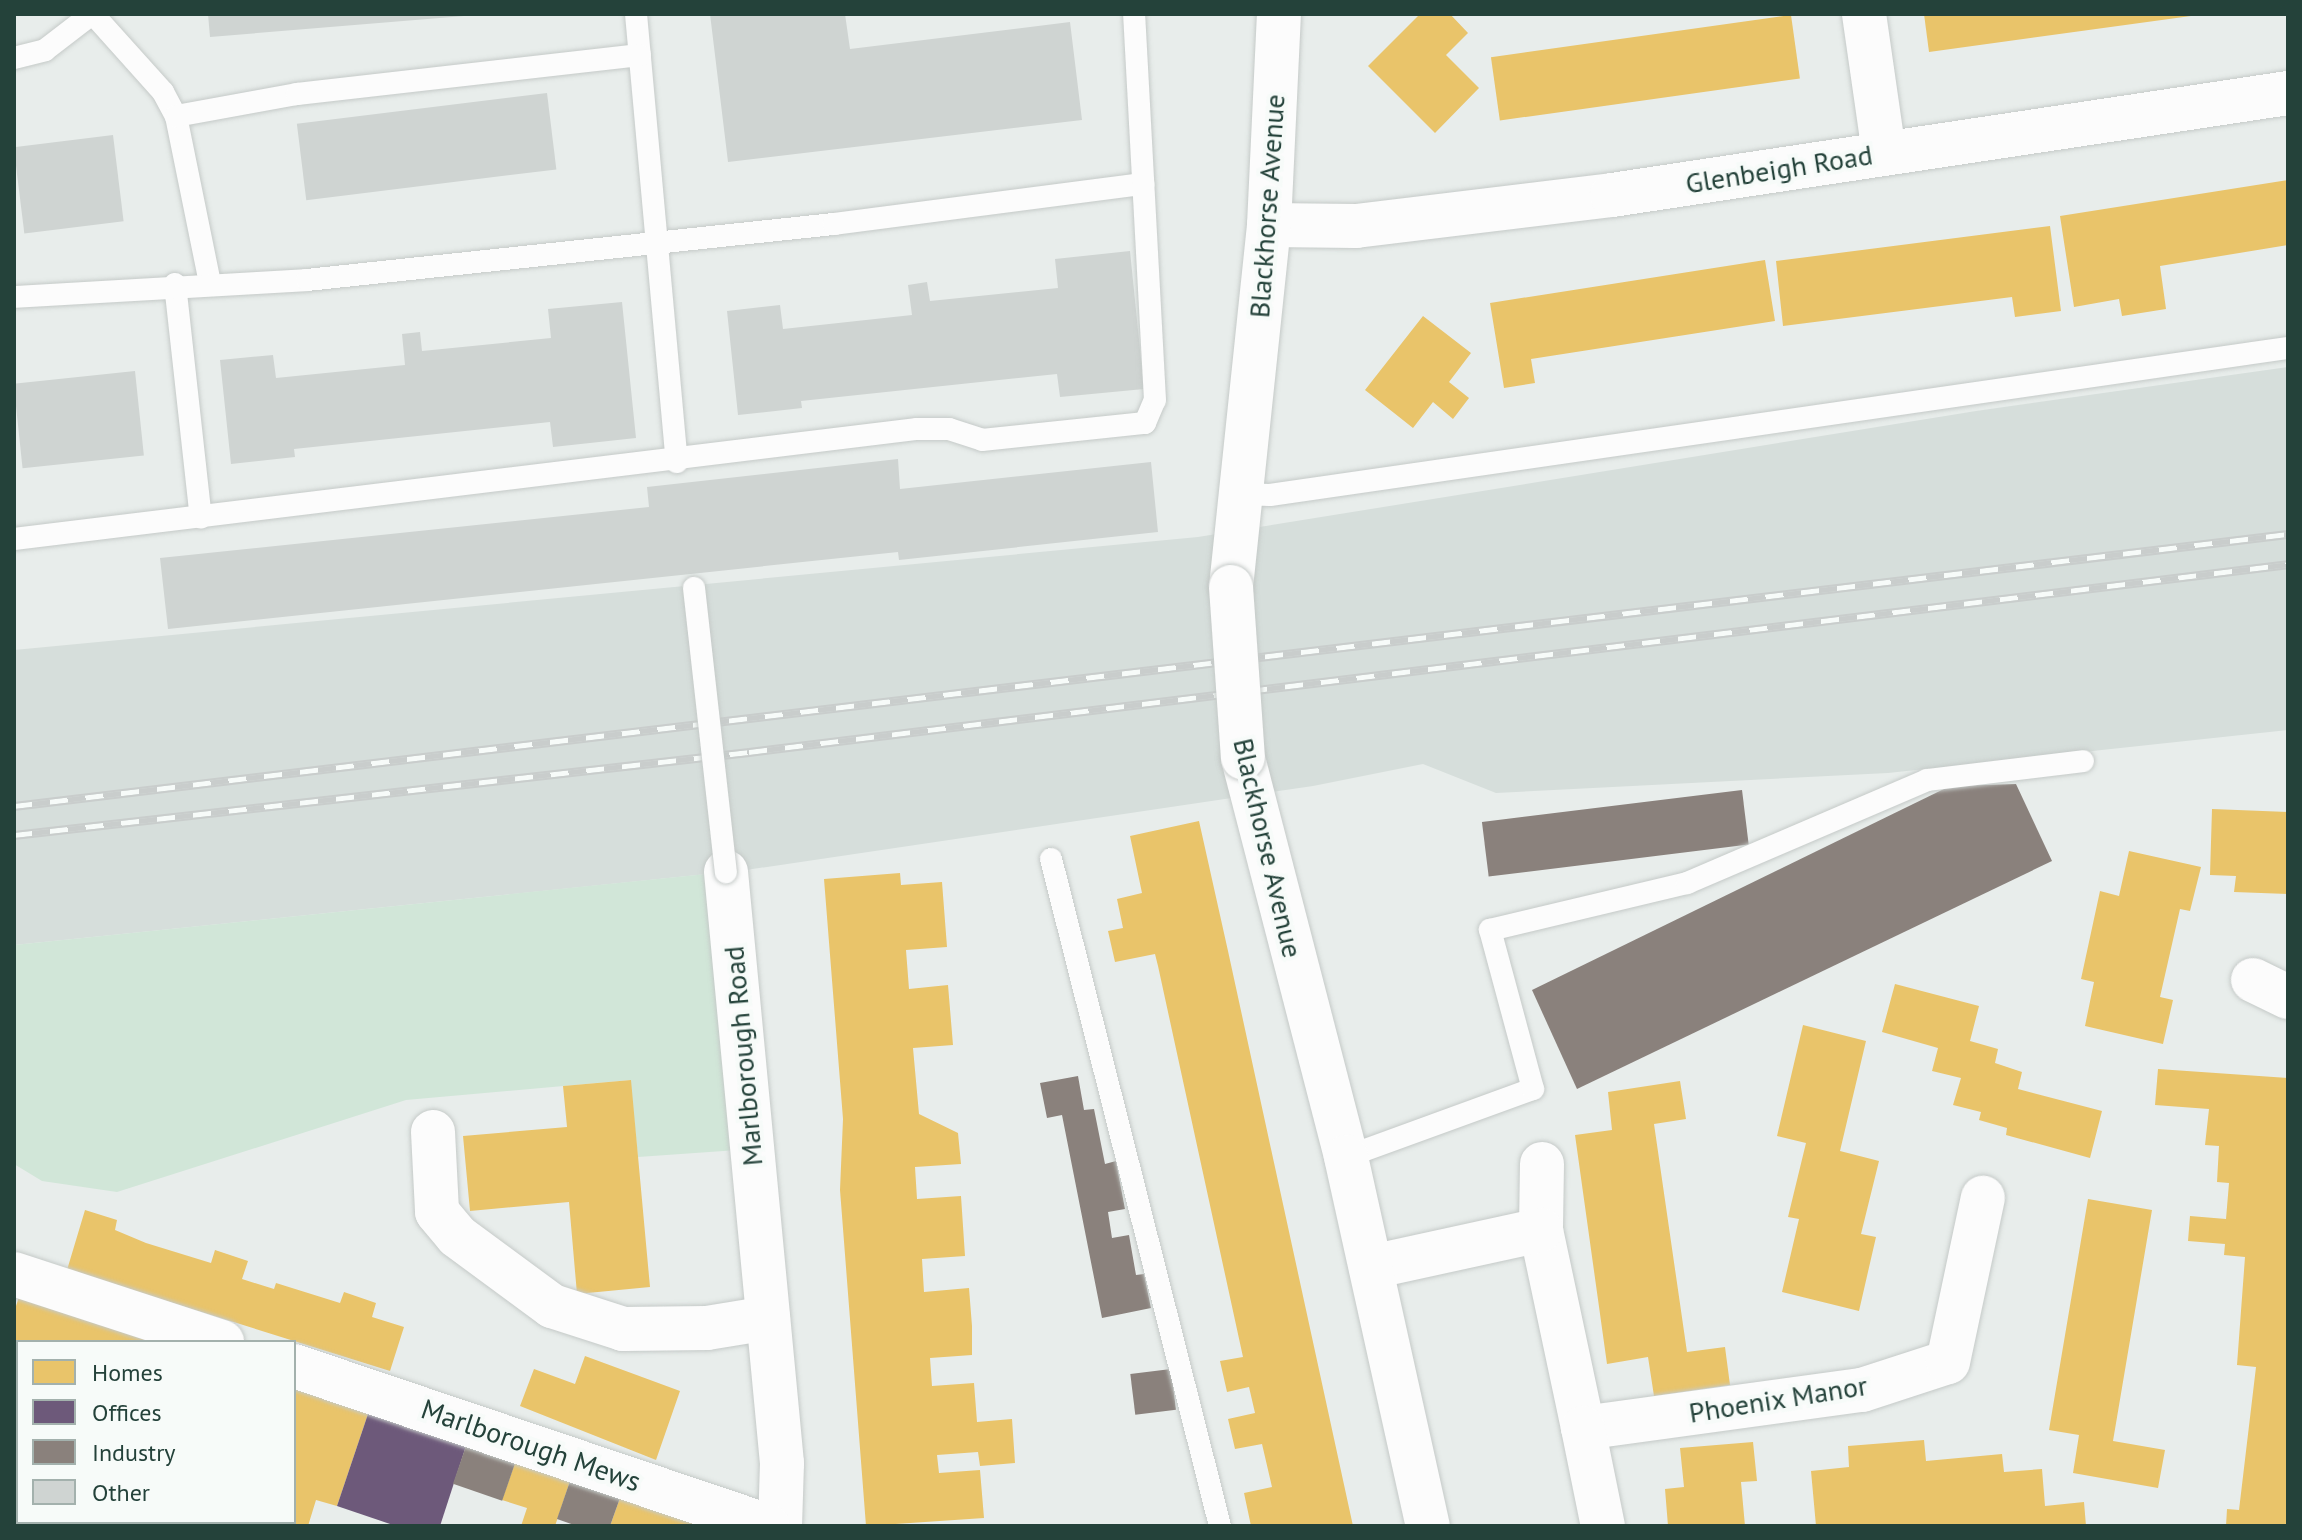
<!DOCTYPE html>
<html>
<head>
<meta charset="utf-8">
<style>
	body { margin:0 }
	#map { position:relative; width:2302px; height:1540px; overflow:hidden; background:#e8edeb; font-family:"PT Sans",sans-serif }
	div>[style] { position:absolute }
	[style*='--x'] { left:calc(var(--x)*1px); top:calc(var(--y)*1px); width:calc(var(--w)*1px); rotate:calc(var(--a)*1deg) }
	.built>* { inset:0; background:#d6dedb }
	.green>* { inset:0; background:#d1e6d8 }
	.homes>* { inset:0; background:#e9c46a; transform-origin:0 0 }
	.offices>* { inset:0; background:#6d597a }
	.industry>* { inset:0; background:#8a817c; transform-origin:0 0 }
	.building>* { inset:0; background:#cfd4d2; transform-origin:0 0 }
	.roads { filter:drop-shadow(0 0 2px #c5cac8) drop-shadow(0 0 2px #c5cac8) }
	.lane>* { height:22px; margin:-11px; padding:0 11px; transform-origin:11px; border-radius:11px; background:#fcfcfc }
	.street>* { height:44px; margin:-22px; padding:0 22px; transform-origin:22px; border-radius:22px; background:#fcfcfc }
	.secondary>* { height:44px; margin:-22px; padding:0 22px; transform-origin:22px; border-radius:22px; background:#fcfcfc }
	.rail>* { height:9px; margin-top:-4.5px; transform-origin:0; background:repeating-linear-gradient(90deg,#f7fbf9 0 18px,#c9cdcc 0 36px); box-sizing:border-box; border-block:2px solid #c9cdcc }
	.bridges { filter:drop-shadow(0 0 2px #c5cac8) drop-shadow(0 0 2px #c5cac8) }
	.lane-bridge>* { height:22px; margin:-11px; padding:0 11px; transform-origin:11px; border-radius:11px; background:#fcfcfc }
	.secondary-bridge>* { height:44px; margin:-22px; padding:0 22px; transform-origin:22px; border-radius:22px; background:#fcfcfc }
	span { translate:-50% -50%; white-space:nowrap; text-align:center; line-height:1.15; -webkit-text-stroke:8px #f7fbf9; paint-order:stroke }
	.street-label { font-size:28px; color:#24423a }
	.frame { position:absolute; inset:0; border:16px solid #24423a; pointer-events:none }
	.legend { position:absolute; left:16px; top:1340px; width:280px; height:184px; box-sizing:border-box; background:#f7fbf9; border:2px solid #a3b1ad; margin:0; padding:10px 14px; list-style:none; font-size:24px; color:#24423a }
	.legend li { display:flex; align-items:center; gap:16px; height:40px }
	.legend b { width:40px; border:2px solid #a3b1ad }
</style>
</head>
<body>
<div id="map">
	<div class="built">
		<i style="clip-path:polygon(2288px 367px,2288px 730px,1888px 773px,1496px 793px,1423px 764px,1313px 786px,746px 870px,14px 945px,14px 650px,1198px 537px,1976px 411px)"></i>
	</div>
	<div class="green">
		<i style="clip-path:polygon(726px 872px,752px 1149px,638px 1157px,630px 1080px,406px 1100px,117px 1192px,42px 1181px,14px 1164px,14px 945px)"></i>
	</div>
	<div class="homes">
		<i style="clip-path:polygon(1420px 14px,1450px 14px,1468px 33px,1446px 55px,1479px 88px,1435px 133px,1368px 66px)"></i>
		<i style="clip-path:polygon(1924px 14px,2191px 14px,2191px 16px,1929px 52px)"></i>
		<i style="left:1791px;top:15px;width:64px;height:303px;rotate:82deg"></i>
		<i style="clip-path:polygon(2288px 180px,2288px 245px,2160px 266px,2166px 309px,2122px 316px,2119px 299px,2074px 307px,2060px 216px)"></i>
		<i style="clip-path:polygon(2050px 226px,2061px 311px,2015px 317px,2012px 297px,1783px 326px,1776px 261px)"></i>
		<i style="clip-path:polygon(1765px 260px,1775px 321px,1531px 359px,1535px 383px,1504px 388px,1490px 303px)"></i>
		<i style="clip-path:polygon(1423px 316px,1471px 353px,1449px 382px,1469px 398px,1453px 419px,1433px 402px,1413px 428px,1365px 390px)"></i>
		<i style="clip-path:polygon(2212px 809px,2288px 812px,2288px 894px,2234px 892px,2236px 876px,2210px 875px)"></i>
		<i style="clip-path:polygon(1199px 821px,1228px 951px,1353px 1526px,1251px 1526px,1244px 1493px,1272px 1487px,1262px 1444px,1235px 1449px,1228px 1419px,1255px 1413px,1249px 1387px,1227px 1392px,1220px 1361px,1243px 1357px,1158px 966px,1155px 954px,1115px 962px,1108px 931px,1123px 928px,1117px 899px,1142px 893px,1130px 836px)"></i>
		<i style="clip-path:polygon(2129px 851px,2201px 867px,2190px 911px,2180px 909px,2160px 997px,2173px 1000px,2163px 1044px,2085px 1026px,2094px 982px,2081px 979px,2100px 891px,2119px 896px)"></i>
		<i style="clip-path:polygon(900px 873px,901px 885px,942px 882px,947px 947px,906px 950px,909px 989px,948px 985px,953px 1045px,913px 1048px,919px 1114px,958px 1133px,961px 1164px,915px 1167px,917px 1199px,961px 1196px,965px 1256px,922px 1259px,924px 1292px,969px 1288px,972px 1326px,972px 1355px,930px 1358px,932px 1386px,974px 1383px,977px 1422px,1012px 1419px,1015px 1463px,980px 1466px,978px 1452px,937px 1455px,939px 1473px,980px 1470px,984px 1518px,866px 1526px,840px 1190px,843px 1119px,824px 879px)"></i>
		<i style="clip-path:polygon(1895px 984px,1979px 1006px,1970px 1041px,1998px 1049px,1995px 1063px,2022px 1072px,2018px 1089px,2102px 1111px,2090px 1158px,2006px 1135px,2007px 1128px,1979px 1120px,1981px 1112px,1953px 1105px,1961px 1078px,1932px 1071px,1938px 1048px,1882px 1032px)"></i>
		<i style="clip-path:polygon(1803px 1025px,1866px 1041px,1840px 1151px,1879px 1161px,1861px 1234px,1876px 1237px,1859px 1311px,1782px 1292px,1799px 1219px,1788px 1217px,1806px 1143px,1777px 1136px)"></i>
		<i style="clip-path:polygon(2158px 1069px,2288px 1078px,2288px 1526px,2226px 1526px,2227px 1509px,2239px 1510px,2256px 1367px,2237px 1365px,2245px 1257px,2224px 1255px,2225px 1244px,2188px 1241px,2190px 1216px,2226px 1219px,2229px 1183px,2217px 1182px,2219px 1146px,2205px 1145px,2209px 1109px,2155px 1105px)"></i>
		<i style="clip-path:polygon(631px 1080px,650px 1287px,577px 1294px,569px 1202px,470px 1211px,463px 1136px,567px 1127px,563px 1086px)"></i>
		<i style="clip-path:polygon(1680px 1081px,1686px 1119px,1654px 1124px,1687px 1352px,1725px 1347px,1730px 1385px,1654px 1396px,1648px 1357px,1607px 1364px,1575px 1135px,1612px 1130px,1608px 1092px)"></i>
		<i style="clip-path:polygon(2088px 1199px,2152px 1210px,2113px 1441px,2165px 1450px,2158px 1488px,2073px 1473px,2079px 1435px,2049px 1430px)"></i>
		<i style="clip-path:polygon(85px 1210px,117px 1220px,115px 1230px,146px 1243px,211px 1263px,215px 1250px,248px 1261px,242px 1279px,274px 1289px,276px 1283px,340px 1303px,344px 1292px,376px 1303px,372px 1317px,404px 1327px,390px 1371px,67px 1270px)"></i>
		<i style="clip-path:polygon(19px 1297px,153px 1342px,18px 1342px,18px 1397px,14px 1396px,14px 1312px)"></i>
		<i style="clip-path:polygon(585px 1356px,680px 1391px,656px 1460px,520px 1406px,534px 1369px,575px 1384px)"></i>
		<i style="clip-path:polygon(294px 1389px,368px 1414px,337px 1506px,316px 1500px,308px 1526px,273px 1526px,294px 1522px)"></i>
		<i style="clip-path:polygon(1924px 1440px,1926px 1461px,2002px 1454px,2004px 1472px,2042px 1469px,2045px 1506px,2084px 1502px,2086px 1526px,1816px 1526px,1811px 1471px,1849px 1467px,1848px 1446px)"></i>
		<i style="clip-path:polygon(1753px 1442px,1757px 1481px,1741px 1482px,1745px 1526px,1668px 1526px,1665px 1489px,1684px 1487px,1680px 1448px)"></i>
		<i style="clip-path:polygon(515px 1463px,570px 1481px,555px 1526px,521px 1526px,527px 1508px,502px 1500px)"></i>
		<i style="clip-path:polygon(620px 1498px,703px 1526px,610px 1526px)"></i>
	</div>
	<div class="offices">
		<i style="clip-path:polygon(368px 1414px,466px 1446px,440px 1526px,396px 1526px,337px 1506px)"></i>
	</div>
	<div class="industry">
		<i style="clip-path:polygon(2016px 784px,2052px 861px,1577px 1089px,1532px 990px,1950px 786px)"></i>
		<i style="left:1742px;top:790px;width:55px;height:262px;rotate:83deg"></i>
		<i style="clip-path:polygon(1078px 1076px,1084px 1110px,1094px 1109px,1105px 1164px,1116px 1161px,1125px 1209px,1108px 1212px,1112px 1238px,1129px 1235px,1136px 1275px,1144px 1274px,1151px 1308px,1102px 1318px,1062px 1115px,1047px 1118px,1040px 1083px)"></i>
		<i style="left:1171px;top:1369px;width:41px;height:41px;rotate:83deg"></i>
		<i style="left:466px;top:1446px;width:52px;height:40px;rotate:19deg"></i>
		<i style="clip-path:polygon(570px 1481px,620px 1498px,610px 1526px,577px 1526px,557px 1519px)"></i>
	</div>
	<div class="building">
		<i style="clip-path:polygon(208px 14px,464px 14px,464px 16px,210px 37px)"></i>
		<i style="clip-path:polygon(710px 14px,845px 14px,850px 49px,1070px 22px,1082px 120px,728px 162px)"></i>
		<i style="left:547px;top:93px;width:77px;height:252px;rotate:83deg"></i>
		<i style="left:113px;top:135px;width:87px;height:100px;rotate:83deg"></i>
		<i style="clip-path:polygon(1130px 251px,1144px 389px,1060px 397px,1057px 374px,801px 401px,802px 408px,738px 415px,727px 311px,780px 305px,783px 329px,912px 315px,908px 285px,927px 282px,930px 301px,1058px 288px,1055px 259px)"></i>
		<i style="clip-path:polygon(622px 302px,636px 438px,553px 447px,550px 422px,294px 449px,295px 457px,231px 464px,220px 360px,273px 355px,276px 378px,405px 365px,402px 334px,420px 332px,422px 351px,551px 338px,548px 309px)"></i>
		<i style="left:135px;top:371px;width:85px;height:122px;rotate:84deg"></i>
		<i style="clip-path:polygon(898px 459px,900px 489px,1151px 462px,1158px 532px,899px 560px,898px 552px,168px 629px,160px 558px,649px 507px,647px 487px)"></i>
	</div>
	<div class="roads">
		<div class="lane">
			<i style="--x:93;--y:14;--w:105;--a:48.1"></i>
			<i style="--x:163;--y:92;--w:27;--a:62"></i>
			<i style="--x:176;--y:116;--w:170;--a:78.5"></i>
			<i style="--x:636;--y:14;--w:450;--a:84.8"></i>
			<i style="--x:14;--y:58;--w:32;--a:-14"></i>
			<i style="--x:45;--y:50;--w:59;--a:-37.5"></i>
			<i style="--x:176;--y:116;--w:123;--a:-10.3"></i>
			<i style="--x:297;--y:94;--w:345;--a:-6.5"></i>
			<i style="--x:175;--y:284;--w:235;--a:83.7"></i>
			<i style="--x:14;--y:297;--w:293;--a:-3.3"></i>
			<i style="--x:307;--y:280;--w:530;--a:-6.07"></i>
			<i style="--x:834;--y:224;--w:312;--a:-7.4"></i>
			<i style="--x:1240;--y:494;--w:30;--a:2"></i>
			<i style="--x:1270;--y:495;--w:1029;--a:-8.22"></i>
			<i style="--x:14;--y:539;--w:910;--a:-6.95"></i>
			<i style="--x:917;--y:429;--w:32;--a:0"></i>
			<i style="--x:949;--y:429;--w:35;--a:18"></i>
			<i style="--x:982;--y:440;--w:164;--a:-6"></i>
			<i style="--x:1145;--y:423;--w:25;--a:-67"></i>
			<i style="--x:1155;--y:400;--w:387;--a:-93.1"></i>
			<i style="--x:1051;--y:859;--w:688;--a:75.78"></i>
			<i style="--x:1346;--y:1157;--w:199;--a:-20"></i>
			<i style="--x:1533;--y:1089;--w:165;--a:-105.1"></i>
			<i style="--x:1490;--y:930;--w:203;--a:-13.4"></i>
			<i style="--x:1687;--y:883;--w:261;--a:-23.2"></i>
			<i style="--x:1927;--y:780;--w:157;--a:-6.9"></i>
		</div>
		<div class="street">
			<i style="--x:1864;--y:14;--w:140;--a:81.8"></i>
			<i style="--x:1269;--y:225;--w:87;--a:0.7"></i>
			<i style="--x:1356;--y:226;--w:258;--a:-6.9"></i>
			<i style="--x:1612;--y:195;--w:684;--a:-8.58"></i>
			<i style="--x:726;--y:872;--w:594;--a:84.59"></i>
			<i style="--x:782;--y:1463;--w:63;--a:91.8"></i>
			<i style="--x:2253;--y:980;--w:39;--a:26"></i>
			<i style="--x:433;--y:1132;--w:80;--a:87.1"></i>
			<i style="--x:437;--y:1212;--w:31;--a:50"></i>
			<i style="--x:457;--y:1236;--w:118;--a:36.4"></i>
			<i style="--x:552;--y:1306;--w:75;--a:17.9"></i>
			<i style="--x:623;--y:1329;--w:84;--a:-0.7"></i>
			<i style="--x:707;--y:1328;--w:62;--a:-9.3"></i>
			<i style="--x:1542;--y:1164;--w:66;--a:90.9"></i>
			<i style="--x:1541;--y:1230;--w:202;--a:78"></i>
			<i style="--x:1583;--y:1428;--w:282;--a:-7.8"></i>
			<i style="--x:1862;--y:1390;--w:90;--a:-18"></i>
			<i style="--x:1948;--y:1362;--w:168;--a:-78"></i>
			<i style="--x:1371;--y:1267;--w:174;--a:-12.3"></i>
			<i style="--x:14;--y:1274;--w:219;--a:18.1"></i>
			<i style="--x:294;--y:1366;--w:500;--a:18.65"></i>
			<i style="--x:1583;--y:1428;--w:100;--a:78.5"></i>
		</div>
		<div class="secondary">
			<i style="--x:1231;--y:587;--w:364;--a:-84"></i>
			<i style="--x:1269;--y:225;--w:211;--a:-87.3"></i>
			<i style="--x:1243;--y:758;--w:412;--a:75.5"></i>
			<i style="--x:1346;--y:1157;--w:378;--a:77.5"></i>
		</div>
	</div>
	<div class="rail">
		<i style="--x:14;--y:806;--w:2290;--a:-6.82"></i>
		<i style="--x:14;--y:835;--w:740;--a:-6.44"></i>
		<i style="--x:749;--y:752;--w:1550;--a:-6.96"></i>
	</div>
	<div class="bridges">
		<div class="lane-bridge">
			<i style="--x:694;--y:588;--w:286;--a:83.6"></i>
		</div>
		<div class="secondary-bridge">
			<i style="--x:1231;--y:587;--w:171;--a:86"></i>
		</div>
	</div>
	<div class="street-label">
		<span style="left:1779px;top:169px;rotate:-9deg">Glenbeigh Road</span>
		<span style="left:1267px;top:206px;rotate:-86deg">Blackhorse Avenue</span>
		<span style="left:1268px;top:848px;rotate:77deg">Blackhorse Avenue</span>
		<span style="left:743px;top:1056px;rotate:-95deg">Marlborough Road</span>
		<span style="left:1778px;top:1399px;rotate:-9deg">Phoenix Manor</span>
		<span style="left:531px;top:1445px;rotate:19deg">Marlborough Mews</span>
	</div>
	<div class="frame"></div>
	<ul class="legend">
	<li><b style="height:22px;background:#e9c46a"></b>Homes</li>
	<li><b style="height:22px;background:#6d597a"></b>Offices</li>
	<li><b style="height:22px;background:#8a817c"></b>Industry</li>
	<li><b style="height:22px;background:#cfd4d2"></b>Other</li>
	</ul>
</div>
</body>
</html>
